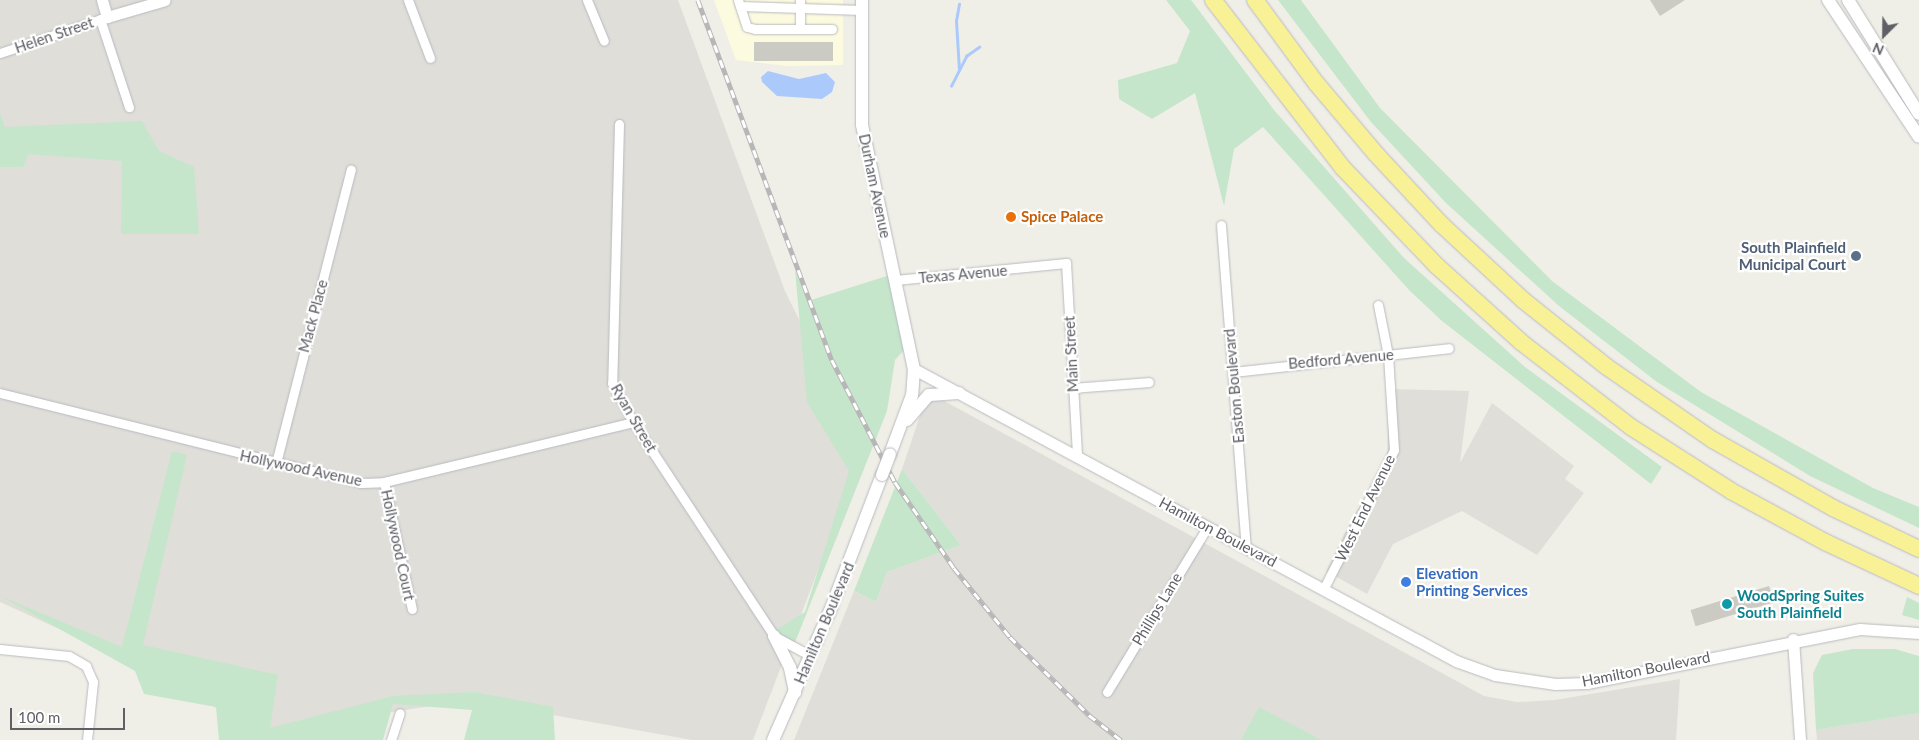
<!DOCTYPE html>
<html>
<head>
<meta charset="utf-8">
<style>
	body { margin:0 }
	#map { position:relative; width:1919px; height:740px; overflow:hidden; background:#f0efe7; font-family:Lato,sans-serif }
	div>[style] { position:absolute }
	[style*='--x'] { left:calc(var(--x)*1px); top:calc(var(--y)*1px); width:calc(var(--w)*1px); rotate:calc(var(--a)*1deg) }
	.commercial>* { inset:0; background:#fcfbdf }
	.industrial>* { inset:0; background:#dfded9 }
	.green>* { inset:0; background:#c5e6cb }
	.water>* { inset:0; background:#abcafb }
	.stream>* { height:2.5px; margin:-1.25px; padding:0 1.25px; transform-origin:1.25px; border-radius:1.25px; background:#abcafb }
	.building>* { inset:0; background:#cbcac3; transform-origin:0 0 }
	.roads { filter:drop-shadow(0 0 1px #b9bac0) drop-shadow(0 0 1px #b9bac0) }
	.minor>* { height:9px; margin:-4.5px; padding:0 4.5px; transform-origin:4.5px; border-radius:4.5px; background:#fff }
	.tertiary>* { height:11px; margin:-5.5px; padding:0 5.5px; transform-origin:5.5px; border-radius:5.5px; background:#fff }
	.secondary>* { height:12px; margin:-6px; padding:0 6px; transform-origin:6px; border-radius:6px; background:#fff }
	.motorway>* { height:16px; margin:-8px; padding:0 8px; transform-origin:8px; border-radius:8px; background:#f8f195 }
	.rail>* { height:4.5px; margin-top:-2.25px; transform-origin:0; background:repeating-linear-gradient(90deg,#fff 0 8px,#b7b7b8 0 16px); box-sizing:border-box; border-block:1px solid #b7b7b8 }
	.bridges { filter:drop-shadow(0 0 1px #b8b9bf) drop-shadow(0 0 1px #b8b9bf) }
	.secondary-bridge>* { height:12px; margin:-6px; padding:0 6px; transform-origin:6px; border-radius:6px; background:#fff }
	.dots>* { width:14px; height:14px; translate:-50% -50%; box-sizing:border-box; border:2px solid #fff; border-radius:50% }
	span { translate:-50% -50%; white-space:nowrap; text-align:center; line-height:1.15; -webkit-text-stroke:4.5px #fff; paint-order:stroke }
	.street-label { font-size:15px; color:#5e6066 }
	.food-label { font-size:15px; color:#c56008; font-weight:700 }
	.left { translate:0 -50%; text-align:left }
	.service-label { font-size:15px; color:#4e5e75; font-weight:700 }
	.right { translate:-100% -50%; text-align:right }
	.shop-label { font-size:15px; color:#366cbe; font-weight:700 }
	.culture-label { font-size:15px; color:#0d838f; font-weight:700 }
	.north { position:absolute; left:1859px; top:10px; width:50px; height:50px; -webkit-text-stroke:4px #fff; paint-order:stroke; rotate:203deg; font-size:14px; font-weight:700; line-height:20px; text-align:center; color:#5e6066 }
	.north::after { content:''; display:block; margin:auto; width:18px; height:22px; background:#5e6066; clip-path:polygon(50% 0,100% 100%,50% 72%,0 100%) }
	.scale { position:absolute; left:10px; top:708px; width:115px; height:22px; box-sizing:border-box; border:2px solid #5e6066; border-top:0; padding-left:6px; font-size:15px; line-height:18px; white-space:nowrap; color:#5e6066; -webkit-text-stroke:4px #fff; paint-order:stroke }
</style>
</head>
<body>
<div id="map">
	<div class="commercial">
		<i style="clip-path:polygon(714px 0,843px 0,843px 65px,787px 66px,736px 60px)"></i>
	</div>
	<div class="industrial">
		<i style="clip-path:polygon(0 0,678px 0,785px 291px,864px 450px,753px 740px,692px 740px,469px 700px,259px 733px,156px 673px,0 602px)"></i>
		<i style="clip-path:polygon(1389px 389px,1469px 391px,1460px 463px,1492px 403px,1574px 466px,1565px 479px,1584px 493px,1537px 555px,1462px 511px,1393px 544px,1367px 594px,1326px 571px,1352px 518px,1387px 466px)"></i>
		<i style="clip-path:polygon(928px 392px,1484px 696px,1517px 702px,1555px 700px,1680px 679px,1676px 740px,794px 740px,854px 591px,876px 602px,887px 572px,961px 545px,902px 469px)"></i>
		<i style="clip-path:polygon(1919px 713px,1919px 740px,1817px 740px,1816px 730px)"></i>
	</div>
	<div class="green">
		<i style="clip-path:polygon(1166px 0,1191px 0,1274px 110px,1404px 258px,1525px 367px,1662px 467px,1651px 484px,1442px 321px,1409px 290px,1263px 127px,1234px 149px,1224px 206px,1195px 93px,1152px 119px,1119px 99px,1118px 80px,1177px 63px,1190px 31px)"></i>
		<i style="clip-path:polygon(1278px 0,1301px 0,1380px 108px,1552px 281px,1701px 392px,1873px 488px,1919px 507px,1919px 528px,1810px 476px,1657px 382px,1559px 306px,1446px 203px,1371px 122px)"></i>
		<i style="clip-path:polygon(0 114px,5px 127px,142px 121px,159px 151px,194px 167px,199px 234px,121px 234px,122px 161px,29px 154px,23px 167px,0 167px)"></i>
		<i style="clip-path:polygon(795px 270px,808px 301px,890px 275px,904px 350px,895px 360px,887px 411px,794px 645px,774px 631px,805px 612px,849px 471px,807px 402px)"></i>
		<i style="clip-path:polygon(172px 451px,187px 455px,143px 645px,278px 675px,270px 728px,393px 696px,475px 692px,553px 707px,555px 740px,464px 740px,472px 710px,393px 704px,383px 740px,219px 740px,216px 707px,144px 694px,135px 671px,0 596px,122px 647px)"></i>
		<i style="clip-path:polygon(902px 469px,961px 545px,887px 572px,876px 602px,854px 591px)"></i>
		<i style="clip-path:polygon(1907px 597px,1919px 603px,1919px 620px,1902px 615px)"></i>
		<i style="clip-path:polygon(1853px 649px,1895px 649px,1919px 656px,1919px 713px,1816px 730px,1813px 673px,1822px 655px)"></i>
		<i style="clip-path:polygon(1259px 707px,1321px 740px,1241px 740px)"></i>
	</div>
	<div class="water">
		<i style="clip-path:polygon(768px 71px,799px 79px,826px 73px,835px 82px,832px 92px,822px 99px,777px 96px,762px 82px,761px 77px)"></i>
	</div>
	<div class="stream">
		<i style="--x:959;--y:70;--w:49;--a:-93.5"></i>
		<i style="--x:956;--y:21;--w:17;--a:-80"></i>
		<i style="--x:951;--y:86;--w:34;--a:-63"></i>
		<i style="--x:966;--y:56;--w:16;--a:-35"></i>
	</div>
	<div class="building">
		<i style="clip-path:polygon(1650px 0,1685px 0,1660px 16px)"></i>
		<i style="left:754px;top:42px;width:79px;height:19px"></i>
		<i style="left:1769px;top:586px;width:17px;height:82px;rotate:73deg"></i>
	</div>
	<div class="roads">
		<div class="minor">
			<i style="--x:408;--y:0;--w:62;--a:69.2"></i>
			<i style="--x:587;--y:0;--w:44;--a:67.5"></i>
			<i style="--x:738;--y:0;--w:28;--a:72"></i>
			<i style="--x:747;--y:27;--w:8;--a:14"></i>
			<i style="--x:755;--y:29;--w:77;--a:0"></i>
			<i style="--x:740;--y:6;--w:122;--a:1.9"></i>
			<i style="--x:100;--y:19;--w:93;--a:71.8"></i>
			<i style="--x:800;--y:29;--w:29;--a:-90"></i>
			<i style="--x:0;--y:53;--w:113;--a:-18.6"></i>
			<i style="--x:619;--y:124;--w:259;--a:91.5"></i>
			<i style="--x:612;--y:383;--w:44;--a:61.7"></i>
			<i style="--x:633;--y:422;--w:256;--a:56.6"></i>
			<i style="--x:774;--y:636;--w:42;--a:28.4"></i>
			<i style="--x:1221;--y:225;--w:323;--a:85.6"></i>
			<i style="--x:895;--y:280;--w:172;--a:-5.7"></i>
			<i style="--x:1066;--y:263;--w:193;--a:86.7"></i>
			<i style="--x:1233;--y:372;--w:217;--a:-6.3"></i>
			<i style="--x:1073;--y:388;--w:76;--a:-4.5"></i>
			<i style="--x:0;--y:393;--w:372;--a:14"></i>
			<i style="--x:361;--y:483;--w:23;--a:-2"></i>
			<i style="--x:384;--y:482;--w:256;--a:-13.5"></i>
			<i style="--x:276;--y:463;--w:303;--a:-75.7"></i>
			<i style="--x:384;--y:482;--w:130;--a:77.6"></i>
			<i style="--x:1324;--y:588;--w:155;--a:-63.1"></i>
			<i style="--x:1394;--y:450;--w:95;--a:-93.6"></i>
			<i style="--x:1388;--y:355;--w:51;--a:-101.3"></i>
			<i style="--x:0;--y:649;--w:69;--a:5.8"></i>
			<i style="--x:69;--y:656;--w:20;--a:30"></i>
			<i style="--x:86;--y:666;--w:17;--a:66"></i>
			<i style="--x:93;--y:682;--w:58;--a:95.9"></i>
			<i style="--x:1107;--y:692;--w:194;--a:-58.7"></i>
			<i style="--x:391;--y:740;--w:28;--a:-72"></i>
		</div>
		<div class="tertiary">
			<i style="--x:102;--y:0;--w:18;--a:74"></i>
			<i style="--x:107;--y:17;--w:60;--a:-16.3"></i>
			<i style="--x:914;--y:369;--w:616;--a:28.31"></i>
			<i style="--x:1456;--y:661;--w:41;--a:19.7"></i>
			<i style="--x:1495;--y:675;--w:61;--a:8.5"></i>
			<i style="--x:1555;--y:684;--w:32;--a:-2"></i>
			<i style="--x:1587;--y:683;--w:278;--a:-11.2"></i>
			<i style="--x:1860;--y:629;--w:59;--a:3.9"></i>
			<i style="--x:1793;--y:639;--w:101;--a:86"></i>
		</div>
		<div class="secondary">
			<i style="--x:862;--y:0;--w:125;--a:90"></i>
			<i style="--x:862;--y:125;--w:249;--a:78"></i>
			<i style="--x:914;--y:369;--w:26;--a:94"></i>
			<i style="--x:912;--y:395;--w:63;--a:110.4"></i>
			<i style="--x:1828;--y:0;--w:164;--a:56.4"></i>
			<i style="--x:1848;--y:0;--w:134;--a:58.1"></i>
			<i style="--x:907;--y:420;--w:33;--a:-49"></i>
			<i style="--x:929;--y:395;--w:30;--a:-4"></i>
			<i style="--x:774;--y:636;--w:36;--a:63"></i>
			<i style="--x:790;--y:668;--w:25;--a:78"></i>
			<i style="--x:773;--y:740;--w:141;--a:-66.2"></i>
			<i style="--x:830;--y:611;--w:146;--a:-69.1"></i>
		</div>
		<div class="motorway">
			<i style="--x:1213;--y:0;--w:211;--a:52.3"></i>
			<i style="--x:1342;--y:167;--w:137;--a:46.2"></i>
			<i style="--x:1437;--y:266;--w:113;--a:42.1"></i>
			<i style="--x:1521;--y:342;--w:139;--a:37.7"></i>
			<i style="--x:1631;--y:427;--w:119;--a:32.6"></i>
			<i style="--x:1731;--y:491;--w:107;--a:28.5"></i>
			<i style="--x:1825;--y:542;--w:104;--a:25.1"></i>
			<i style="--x:1255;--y:0;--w:103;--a:53.7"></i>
			<i style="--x:1316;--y:83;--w:93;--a:49.8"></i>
			<i style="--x:1376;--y:154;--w:96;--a:47.1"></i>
			<i style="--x:1441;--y:224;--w:112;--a:42.8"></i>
			<i style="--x:1523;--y:300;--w:107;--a:38.6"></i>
			<i style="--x:1607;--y:367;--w:129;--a:34.6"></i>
			<i style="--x:1713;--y:440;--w:138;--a:29.5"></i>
			<i style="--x:1833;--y:508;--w:95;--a:25.5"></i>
		</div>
	</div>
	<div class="rail">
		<i style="--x:698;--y:0;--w:384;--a:69.6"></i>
		<i style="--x:832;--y:360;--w:137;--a:62.7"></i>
		<i style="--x:895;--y:482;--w:104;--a:55.5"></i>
		<i style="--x:954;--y:568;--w:89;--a:50.9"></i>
		<i style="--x:1010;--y:637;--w:111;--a:44.6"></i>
		<i style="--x:1089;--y:715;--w:41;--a:38"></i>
	</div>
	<div class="bridges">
		<div class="secondary-bridge">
			<i style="--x:882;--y:475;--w:22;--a:-69"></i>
		</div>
	</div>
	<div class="dots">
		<i style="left:1011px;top:217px;background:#e8710a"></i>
		<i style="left:1856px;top:256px;background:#5c6f8a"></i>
		<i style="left:1406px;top:582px;background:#3f7fe0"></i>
		<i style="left:1727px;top:604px;background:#0f9aa8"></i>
	</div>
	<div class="street-label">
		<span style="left:54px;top:35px;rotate:-19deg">Helen Street</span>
		<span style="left:875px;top:186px;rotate:78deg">Durham Avenue</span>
		<span style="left:963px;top:274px;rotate:-5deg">Texas Avenue</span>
		<span style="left:313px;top:316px;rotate:-75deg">Mack Place</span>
		<span style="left:1071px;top:354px;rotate:-93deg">Main Street</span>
		<span style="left:1341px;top:359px;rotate:-5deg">Bedford Avenue</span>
		<span style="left:1234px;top:386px;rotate:-95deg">Easton Boulevard</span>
		<span style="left:634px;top:418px;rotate:60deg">Ryan Street</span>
		<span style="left:301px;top:468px;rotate:12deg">Hollywood Avenue</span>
		<span style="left:1365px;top:508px;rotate:-64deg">West End Avenue</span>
		<span style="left:1218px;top:532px;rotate:28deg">Hamilton Boulevard</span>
		<span style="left:398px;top:545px;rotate:78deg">Hollywood Court</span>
		<span style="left:1157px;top:609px;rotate:-59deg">Phillips Lane</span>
		<span style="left:824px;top:623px;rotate:-67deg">Hamilton Boulevard</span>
		<span style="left:1646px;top:669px;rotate:-11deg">Hamilton Boulevard</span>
	</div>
	<div class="food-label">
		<span class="left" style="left:1021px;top:217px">Spice Palace</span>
	</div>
	<div class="service-label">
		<span class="right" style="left:1846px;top:256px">South Plainfield<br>Municipal Court</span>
	</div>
	<div class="shop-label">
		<span class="left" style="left:1416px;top:582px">Elevation<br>Printing Services</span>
	</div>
	<div class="culture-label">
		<span class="left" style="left:1737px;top:604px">WoodSpring Suites<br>South Plainfield</span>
	</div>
	<div class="north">N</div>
	<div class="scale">100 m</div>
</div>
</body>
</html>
